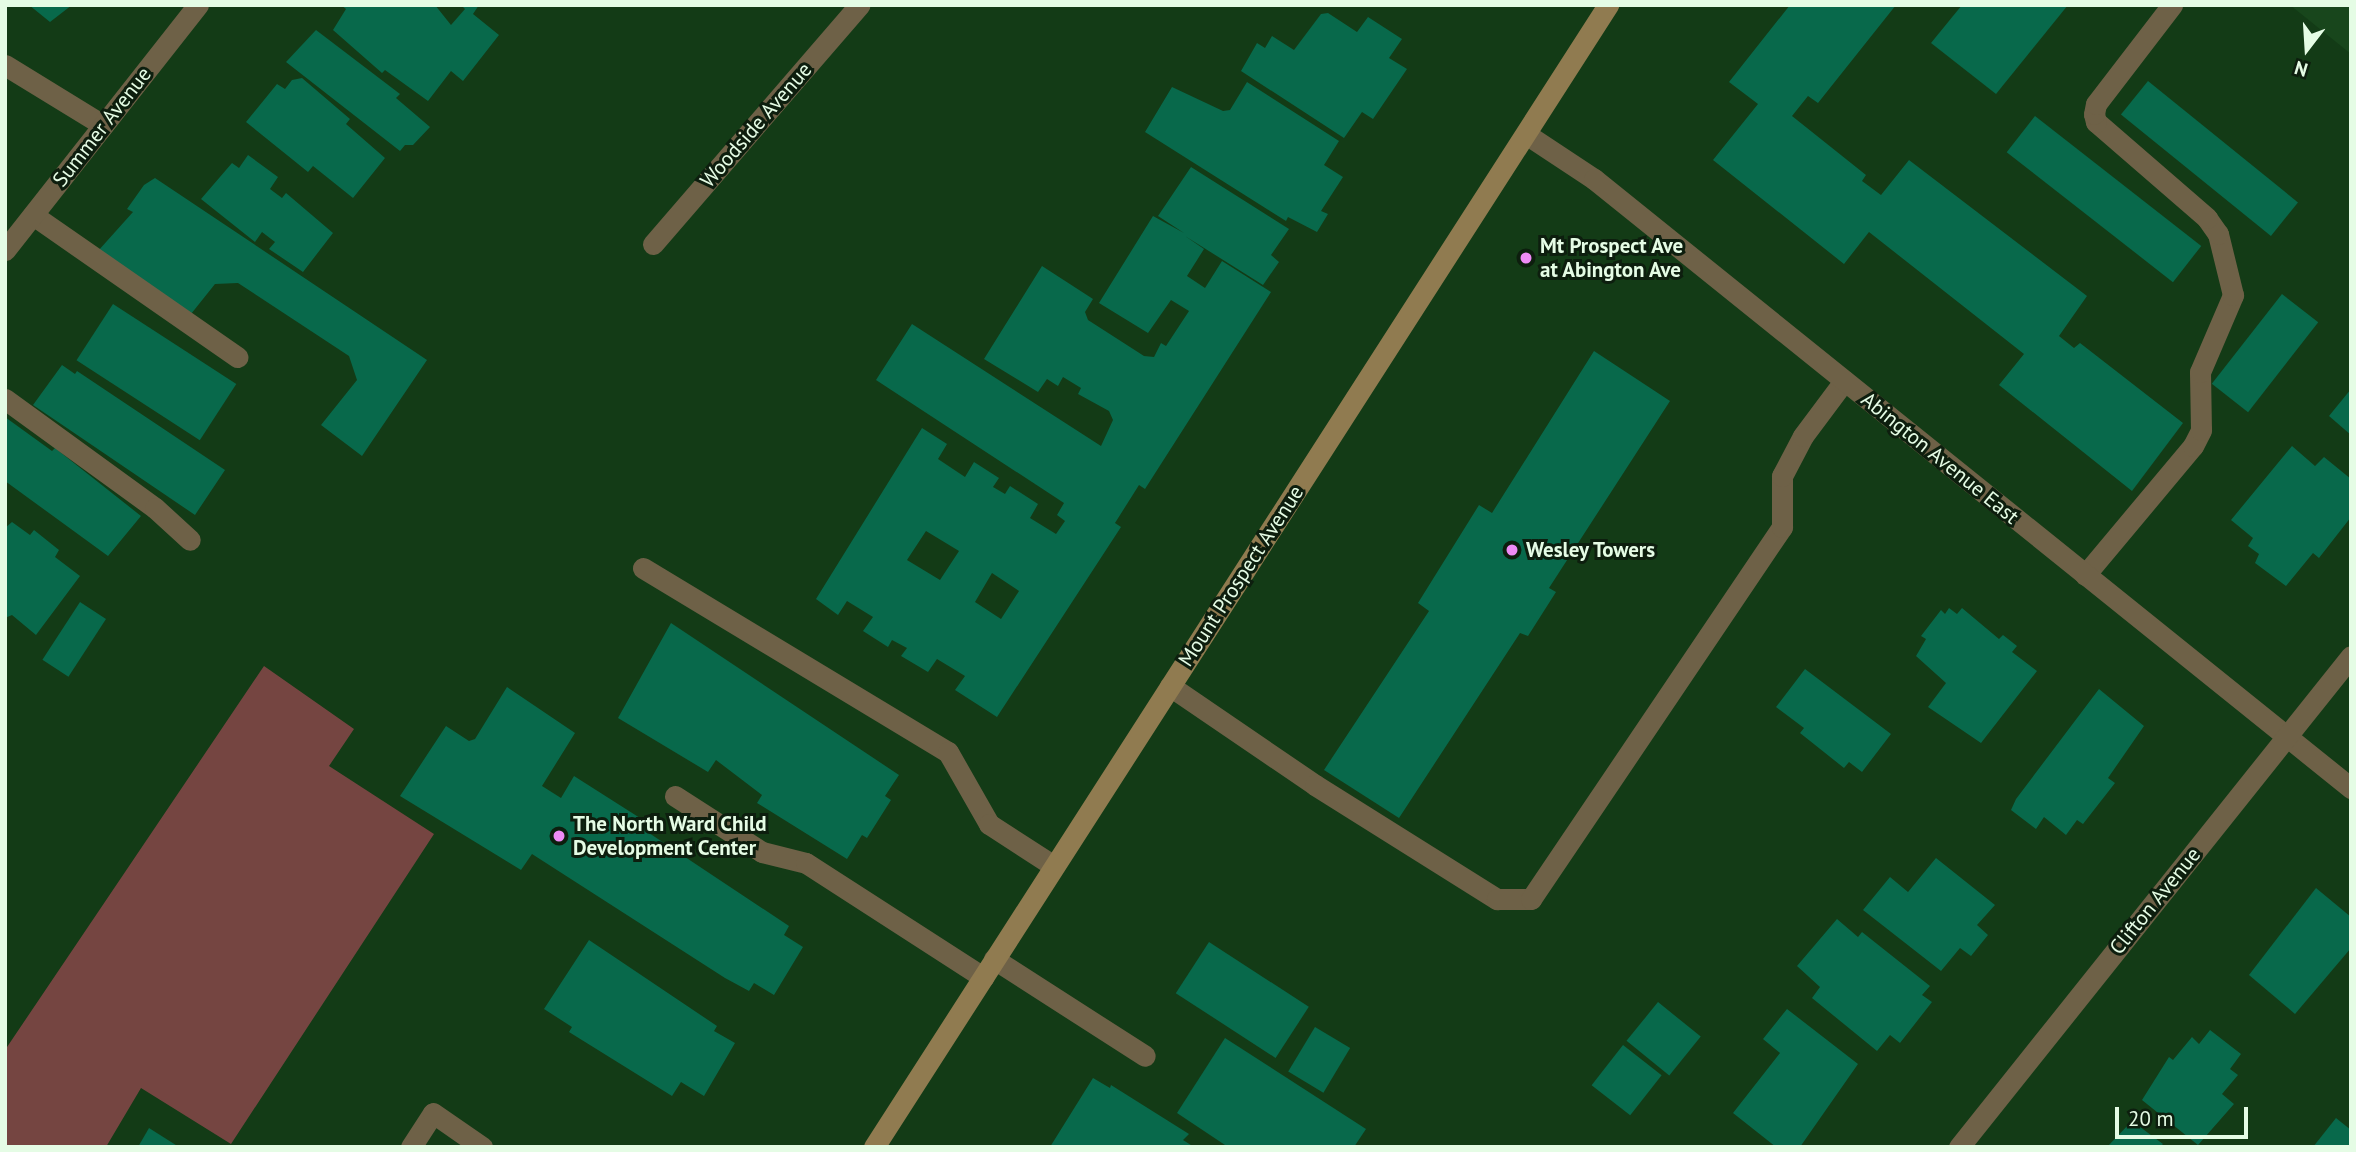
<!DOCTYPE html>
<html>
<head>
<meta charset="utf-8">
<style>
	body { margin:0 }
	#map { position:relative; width:2356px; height:1152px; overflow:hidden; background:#133b16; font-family:"PT Sans",sans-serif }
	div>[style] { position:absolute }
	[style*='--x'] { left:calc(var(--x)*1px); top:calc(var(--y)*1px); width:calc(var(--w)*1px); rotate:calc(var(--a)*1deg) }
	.built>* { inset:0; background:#18461c }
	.green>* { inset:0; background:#754541 }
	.building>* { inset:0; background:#08694b; transform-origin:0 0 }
	.service>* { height:21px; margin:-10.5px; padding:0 10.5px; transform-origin:10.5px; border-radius:10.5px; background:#6e6147 }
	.minor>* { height:21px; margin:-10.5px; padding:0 10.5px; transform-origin:10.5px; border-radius:10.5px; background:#6e6147 }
	.tertiary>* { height:21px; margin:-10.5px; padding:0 10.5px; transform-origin:10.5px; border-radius:10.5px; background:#6e6147 }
	.secondary>* { height:21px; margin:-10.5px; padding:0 10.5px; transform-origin:10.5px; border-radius:10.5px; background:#907b50 }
	.dots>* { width:19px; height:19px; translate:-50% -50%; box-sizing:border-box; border:4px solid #0d1e0e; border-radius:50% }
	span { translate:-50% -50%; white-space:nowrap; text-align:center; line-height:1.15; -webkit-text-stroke:6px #0d1e0e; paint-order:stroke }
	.street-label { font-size:21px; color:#e5fce5 }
	.poi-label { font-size:21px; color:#e5fce5; font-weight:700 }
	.left { translate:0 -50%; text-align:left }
	.frame { position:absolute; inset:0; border:7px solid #e5fce5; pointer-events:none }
	.north { position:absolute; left:2272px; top:14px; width:70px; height:70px; -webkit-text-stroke:5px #0d1e0e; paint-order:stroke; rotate:197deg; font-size:19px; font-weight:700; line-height:28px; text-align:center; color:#e5fce5 }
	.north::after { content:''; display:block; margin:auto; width:24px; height:32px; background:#e5fce5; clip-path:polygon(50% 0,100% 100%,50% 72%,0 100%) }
	.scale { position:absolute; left:2115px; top:1107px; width:133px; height:32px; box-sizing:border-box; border:4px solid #e5fce5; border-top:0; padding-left:9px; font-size:21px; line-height:24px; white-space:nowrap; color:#e5fce5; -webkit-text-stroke:5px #0d1e0e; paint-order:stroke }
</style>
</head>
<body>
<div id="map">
	<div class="built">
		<i style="clip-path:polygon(2290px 5px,2351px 5px,2351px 54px)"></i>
	</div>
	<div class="green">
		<i style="clip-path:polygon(264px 666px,354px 729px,329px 766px,434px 834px,231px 1144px,141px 1088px,106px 1147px,5px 1147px,5px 1050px)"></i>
	</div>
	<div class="building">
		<i style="clip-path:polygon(29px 5px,72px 5px,50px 22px)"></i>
		<i style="clip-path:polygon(341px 5px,435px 5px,451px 25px,465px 9px,461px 5px,479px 5px,473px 14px,499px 35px,463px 81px,451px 71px,428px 101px,385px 70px,382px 73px,333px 30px,346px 9px)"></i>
		<i style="clip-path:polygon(1790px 5px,1896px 5px,1818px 103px,1808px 96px,1792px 116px,1866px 175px,1862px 181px,1881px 195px,1909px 160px,2087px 296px,2059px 336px,2074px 348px,2080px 343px,2183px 423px,2132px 491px,1999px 385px,2024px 354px,1869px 232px,1844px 264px,1713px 160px,1758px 104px,1729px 82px)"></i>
		<i style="clip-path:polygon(1962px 5px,2068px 5px,1996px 94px,1931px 43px)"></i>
		<i style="clip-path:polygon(1328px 13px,1357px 32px,1368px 17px,1402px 39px,1389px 58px,1407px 69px,1373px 119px,1362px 112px,1344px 138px,1241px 71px,1257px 43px,1265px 48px,1272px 36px,1294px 50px,1321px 14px)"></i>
		<i style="clip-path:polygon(316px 30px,400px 94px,396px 98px,430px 127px,413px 145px,405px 145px,400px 151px,286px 62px)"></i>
		<i style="clip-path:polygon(302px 78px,350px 119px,346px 124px,385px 158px,353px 198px,313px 166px,308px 172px,246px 122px,277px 84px,285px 89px,292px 80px)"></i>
		<i style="left:2148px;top:81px;width:193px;height:43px;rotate:39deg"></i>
		<i style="clip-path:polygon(1247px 82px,1339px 141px,1324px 165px,1343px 177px,1321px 211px,1328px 214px,1317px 232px,1288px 217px,1286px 221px,1145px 132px,1172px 87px,1223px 111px,1230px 110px)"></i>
		<i style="left:2035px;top:116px;width:211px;height:46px;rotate:38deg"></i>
		<i style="clip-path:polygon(248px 155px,278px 177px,270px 189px,282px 198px,286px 193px,333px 233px,303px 272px,269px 249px,275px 242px,262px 232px,255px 242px,201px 199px,232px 163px,239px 168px)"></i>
		<i style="clip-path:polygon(evenodd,1191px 167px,1289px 229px,1271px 255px,1279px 262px,1263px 285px,1185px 236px,1204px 249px,1187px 276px,1205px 288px,1222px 261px,1271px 292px,1145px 489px,1139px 485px,1115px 523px,1121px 527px,997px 717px,955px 690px,965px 676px,937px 659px,928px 672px,901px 656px,907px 648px,892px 640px,888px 647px,863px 631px,873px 617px,847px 601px,838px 615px,816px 599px,922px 428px,947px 444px,938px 459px,965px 477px,974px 462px,999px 478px,993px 487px,1005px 494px,1010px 486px,1038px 504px,1030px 518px,1056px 534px,1065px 521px,1057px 515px,1064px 503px,876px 380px,912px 324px,1101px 446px,1113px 420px,1109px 411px,1078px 394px,1081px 388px,1063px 377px,1058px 386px,1047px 379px,1038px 392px,984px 359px,1042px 266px,1093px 299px,1085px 312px,1088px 320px,1144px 356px,1154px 357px,1161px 343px,1166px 346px,1189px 311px,1171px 300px,1148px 333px,1099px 303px,1153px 216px,1184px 233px,1158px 216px,1191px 167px,926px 531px,959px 551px,940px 580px,907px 560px,926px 531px,1191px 167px,992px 573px,1019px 591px,1001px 619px,975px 602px,992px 573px)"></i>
		<i style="clip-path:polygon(155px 178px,427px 360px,362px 456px,321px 425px,357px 380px,349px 356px,238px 283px,215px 284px,191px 314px,98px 251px,133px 212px,127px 209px,144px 185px)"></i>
		<i style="left:2282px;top:294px;width:46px;height:114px;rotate:38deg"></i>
		<i style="left:113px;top:304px;width:147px;height:67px;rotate:33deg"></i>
		<i style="clip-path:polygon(1594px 351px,1670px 401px,1549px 588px,1556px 592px,1528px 636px,1520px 633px,1399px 818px,1324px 770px,1429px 611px,1418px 603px,1479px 505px,1492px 513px)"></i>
		<i style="clip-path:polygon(62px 365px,75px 374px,77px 371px,225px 470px,195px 515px,33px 405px)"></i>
		<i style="clip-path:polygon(2351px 389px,2351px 435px,2329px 416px)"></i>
		<i style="clip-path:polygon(5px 417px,52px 451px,55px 448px,141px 516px,108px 556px,5px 481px)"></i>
		<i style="clip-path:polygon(2292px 446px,2315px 466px,2324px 457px,2351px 479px,2351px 517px,2319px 558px,2313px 553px,2286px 586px,2255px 563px,2259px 554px,2248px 546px,2253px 538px,2231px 520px)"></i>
		<i style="clip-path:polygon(12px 522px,30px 535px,34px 530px,59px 550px,55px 557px,80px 576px,36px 635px,12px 615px,5px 618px,5px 528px)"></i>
		<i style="left:80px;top:602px;width:31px;height:69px;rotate:33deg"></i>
		<i style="clip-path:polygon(1949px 608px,1957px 614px,1962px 608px,1999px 639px,2003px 635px,2017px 646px,2012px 652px,2037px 671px,1981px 743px,1928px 707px,1946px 683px,1916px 656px,1926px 639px,1921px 636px,1941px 610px,1945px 614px)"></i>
		<i style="clip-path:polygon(671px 623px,899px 775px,885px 796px,891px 800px,867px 838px,862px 835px,847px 859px,757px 803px,762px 795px,716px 760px,708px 772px,618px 718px)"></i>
		<i style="clip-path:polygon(1805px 669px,1891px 734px,1862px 772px,1849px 762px,1844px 768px,1800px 733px,1804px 728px,1776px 707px)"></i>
		<i style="clip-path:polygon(507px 687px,575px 733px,542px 786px,561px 798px,574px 776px,651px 825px,646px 831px,789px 926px,784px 935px,803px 947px,774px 995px,754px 983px,749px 991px,725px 978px,532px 854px,521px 870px,400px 796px,446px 726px,469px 741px,475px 739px)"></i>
		<i style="clip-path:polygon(2099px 689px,2144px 726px,2108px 778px,2115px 783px,2083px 824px,2077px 820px,2066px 835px,2044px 817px,2036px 829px,2011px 810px,2016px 799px)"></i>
		<i style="clip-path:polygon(1936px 858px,1995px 905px,1977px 925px,1988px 935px,1971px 956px,1960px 948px,1941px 971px,1863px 910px,1890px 877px,1908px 892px)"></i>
		<i style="clip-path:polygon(2316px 888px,2351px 917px,2351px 948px,2295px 1014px,2249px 975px)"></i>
		<i style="clip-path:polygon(1837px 919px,1858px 937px,1862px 932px,1930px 986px,1922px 995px,1932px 1002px,1900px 1043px,1890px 1035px,1877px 1051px,1812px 998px,1820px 987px,1797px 966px)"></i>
		<i style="clip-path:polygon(589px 940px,717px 1026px,714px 1031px,735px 1043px,704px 1096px,681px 1082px,672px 1096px,569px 1032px,572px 1027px,544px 1009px)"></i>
		<i style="left:1209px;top:942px;width:119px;height:61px;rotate:33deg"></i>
		<i style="left:1658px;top:1002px;width:55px;height:50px;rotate:39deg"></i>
		<i style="clip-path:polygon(1787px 1009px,1858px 1064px,1800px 1147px,1776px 1147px,1733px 1113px,1780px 1053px,1763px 1039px)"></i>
		<i style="left:1315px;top:1027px;width:41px;height:52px;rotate:31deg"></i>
		<i style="clip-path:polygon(2210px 1030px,2241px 1054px,2230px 1069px,2238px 1075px,2222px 1094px,2234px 1104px,2198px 1145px,2142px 1100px,2169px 1057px,2173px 1060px,2192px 1037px,2199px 1044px)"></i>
		<i style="clip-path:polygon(1225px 1038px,1366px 1129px,1354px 1147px,1228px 1147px,1177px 1113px)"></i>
		<i style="left:1623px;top:1045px;width:49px;height:51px;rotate:38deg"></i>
		<i style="clip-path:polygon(1093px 1078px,1110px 1088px,1111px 1085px,1189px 1134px,1183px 1140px,1194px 1147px,1050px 1147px)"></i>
		<i style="clip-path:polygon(2336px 1118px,2351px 1130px,2351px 1147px,2313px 1147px)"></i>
		<i style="clip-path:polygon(2132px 1121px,2163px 1144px,2160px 1147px,2107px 1147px)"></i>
		<i style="clip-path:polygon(149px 1128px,179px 1147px,138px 1147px)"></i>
	</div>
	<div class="service">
		<i style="--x:33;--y:215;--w:249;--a:34.8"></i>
		<i style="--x:5;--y:399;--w:185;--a:36"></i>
		<i style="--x:155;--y:508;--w:47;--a:42.4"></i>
		<i style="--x:643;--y:568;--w:356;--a:31.1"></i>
		<i style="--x:948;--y:752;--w:83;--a:60.3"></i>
		<i style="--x:989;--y:824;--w:77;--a:32.9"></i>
		<i style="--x:2085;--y:575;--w:168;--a:-50.1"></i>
		<i style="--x:2193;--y:446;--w:18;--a:-63"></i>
		<i style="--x:2201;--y:430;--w:58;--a:-91"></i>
		<i style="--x:2200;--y:372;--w:84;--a:-66.8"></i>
		<i style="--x:2233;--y:295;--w:63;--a:-103.8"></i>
		<i style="--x:2218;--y:234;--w:19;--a:-125"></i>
		<i style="--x:2207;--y:218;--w:147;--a:-139.1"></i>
		<i style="--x:2096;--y:122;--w:8;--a:-104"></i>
		<i style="--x:2094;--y:114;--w:10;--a:-79"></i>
		<i style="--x:2096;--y:104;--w:125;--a:-52.5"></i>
		<i style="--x:1170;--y:686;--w:176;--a:34.3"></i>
		<i style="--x:1315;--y:785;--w:215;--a:32.1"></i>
		<i style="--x:1497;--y:899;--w:34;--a:0"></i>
		<i style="--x:1531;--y:899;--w:449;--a:-56"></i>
		<i style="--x:1782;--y:527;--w:51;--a:-90"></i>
		<i style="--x:1782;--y:476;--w:45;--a:-62.3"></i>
		<i style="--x:1803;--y:436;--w:69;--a:-53.3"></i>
		<i style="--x:675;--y:796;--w:103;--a:32.8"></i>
		<i style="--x:762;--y:852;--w:45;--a:14"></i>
		<i style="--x:806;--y:863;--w:211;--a:32.8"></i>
		<i style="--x:994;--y:959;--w:179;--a:32.7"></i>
		<i style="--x:411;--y:1147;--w:40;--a:-57.1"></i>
		<i style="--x:433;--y:1113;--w:60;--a:34.8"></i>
	</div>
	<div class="minor">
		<i style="--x:5;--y:65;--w:115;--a:31.5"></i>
		<i style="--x:1526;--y:134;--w:82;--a:33.5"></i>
		<i style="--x:1594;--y:179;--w:972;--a:38.82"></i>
		<i style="--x:653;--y:244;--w:316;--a:-49.2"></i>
	</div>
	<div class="tertiary">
		<i style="--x:5;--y:250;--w:312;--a:-51.8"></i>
		<i style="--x:1959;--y:1147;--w:628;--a:-51.4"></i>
	</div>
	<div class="secondary">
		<i style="--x:874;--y:1147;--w:1358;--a:-57.27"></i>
	</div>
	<div class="dots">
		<i style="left:1526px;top:258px;background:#ef8bf6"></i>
		<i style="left:1512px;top:550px;background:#ef8bf6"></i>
		<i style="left:559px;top:836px;background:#ef8bf6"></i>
	</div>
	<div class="street-label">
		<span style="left:756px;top:125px;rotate:-49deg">Woodside Avenue</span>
		<span style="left:102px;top:127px;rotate:-52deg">Summer Avenue</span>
		<span style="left:1940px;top:458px;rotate:39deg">Abington Avenue East</span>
		<span style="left:1241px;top:576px;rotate:-57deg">Mount Prospect Avenue</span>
		<span style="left:2155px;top:901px;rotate:-51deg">Clifton Avenue</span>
	</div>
	<div class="poi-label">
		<span class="left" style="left:1540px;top:258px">Mt Prospect Ave<br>at Abington Ave</span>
		<span class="left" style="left:1526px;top:550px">Wesley Towers</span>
		<span class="left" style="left:573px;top:836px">The North Ward Child<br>Development Center</span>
	</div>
	<div class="frame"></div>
	<div class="north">N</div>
	<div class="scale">20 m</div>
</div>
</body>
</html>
